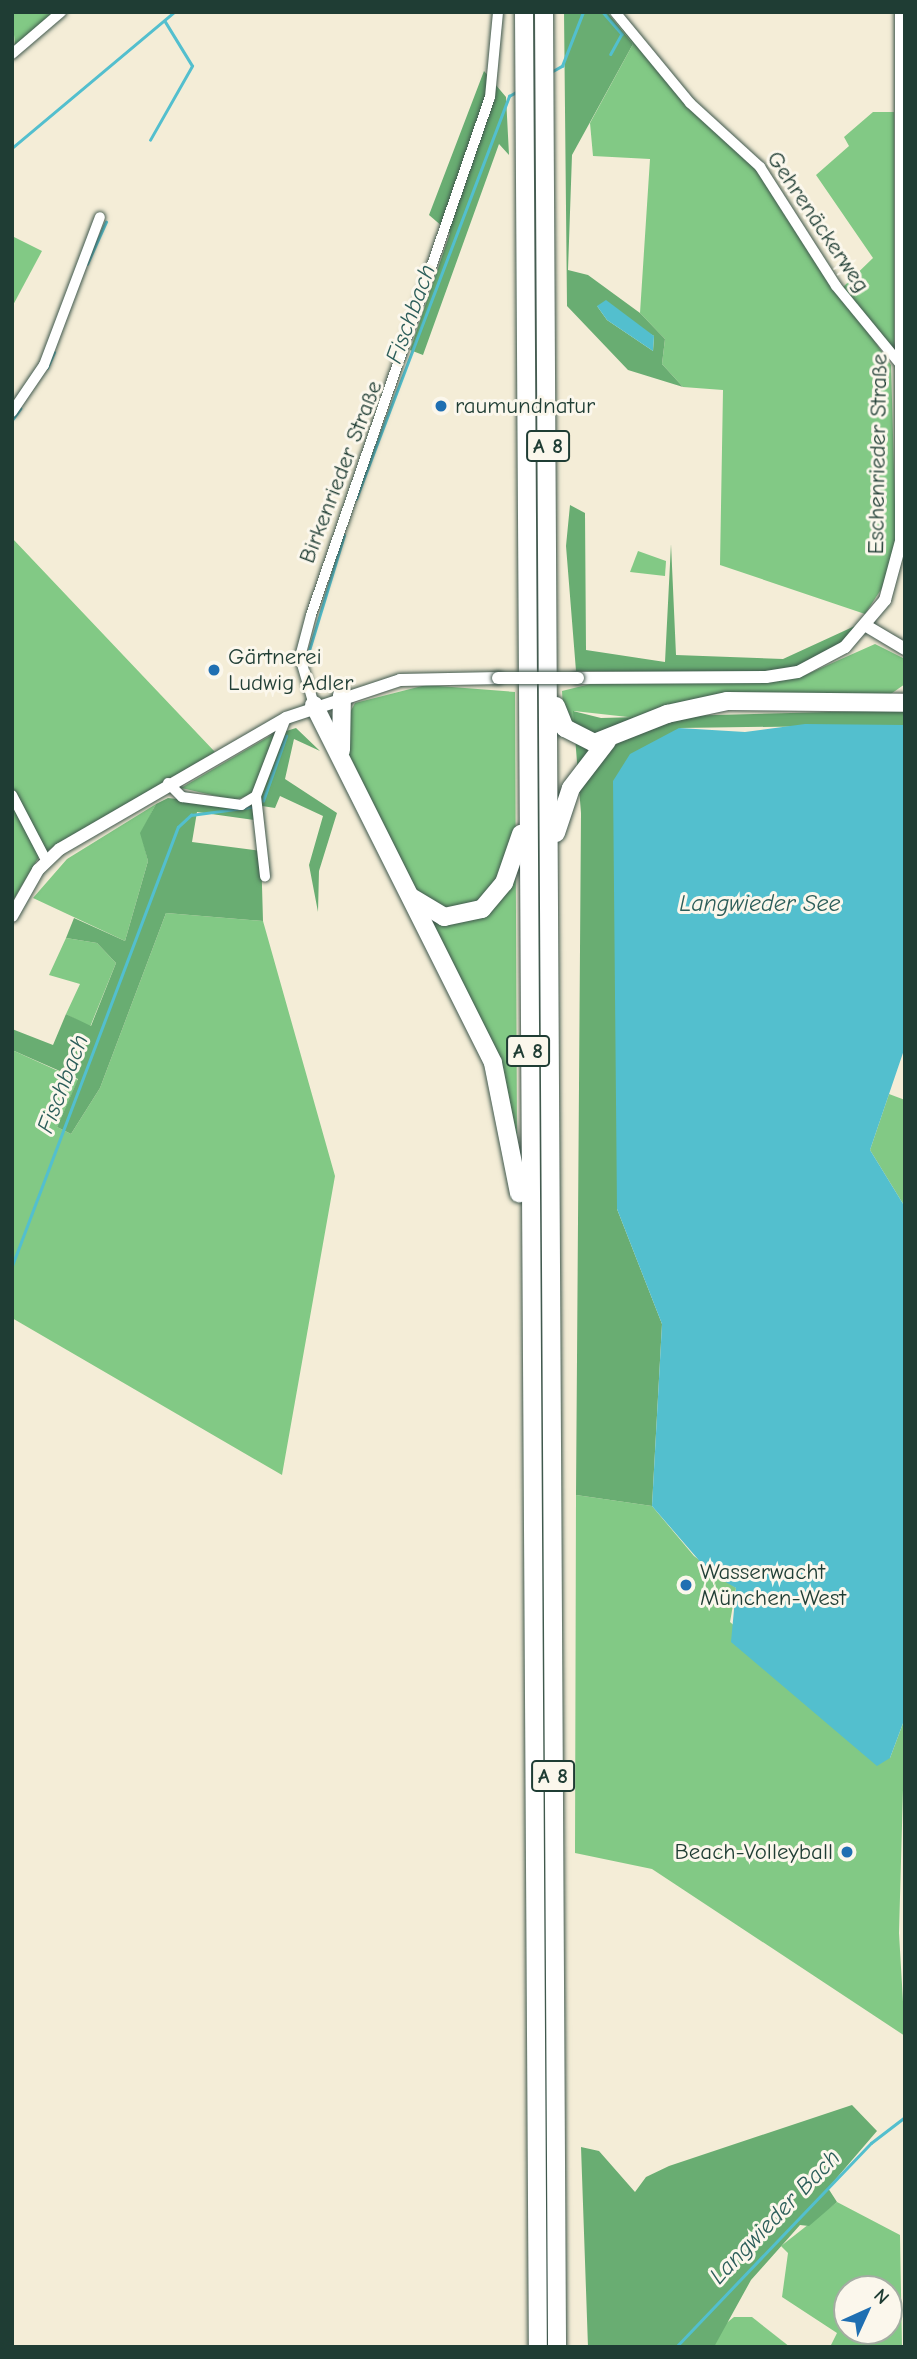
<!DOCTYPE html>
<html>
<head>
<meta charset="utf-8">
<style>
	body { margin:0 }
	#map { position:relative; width:917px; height:2359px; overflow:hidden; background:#f4edd7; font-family:"Comic Neue",sans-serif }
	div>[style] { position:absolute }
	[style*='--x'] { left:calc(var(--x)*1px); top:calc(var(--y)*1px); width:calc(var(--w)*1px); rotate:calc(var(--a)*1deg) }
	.green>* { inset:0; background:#82c985; transform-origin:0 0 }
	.forest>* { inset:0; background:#69ad72 }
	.water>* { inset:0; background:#53bfce }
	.stream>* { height:2.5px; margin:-1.25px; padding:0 1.25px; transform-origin:1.25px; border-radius:1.25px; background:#53bfce }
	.roads { filter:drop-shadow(0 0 2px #3f574c) drop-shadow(0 0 2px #3f574c) }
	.minor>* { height:10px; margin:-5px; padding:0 5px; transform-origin:5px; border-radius:5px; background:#fff }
	.tertiary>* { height:12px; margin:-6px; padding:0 6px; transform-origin:6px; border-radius:6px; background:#fff }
	.motorway>* { height:18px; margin:-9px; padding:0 9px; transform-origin:9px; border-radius:9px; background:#fff }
	.bridges { filter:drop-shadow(0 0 2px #3f574c) drop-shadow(0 0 2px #3f574c) }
	.tertiary-bridge>* { height:12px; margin:-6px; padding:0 6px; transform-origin:6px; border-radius:6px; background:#fff }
	.dots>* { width:19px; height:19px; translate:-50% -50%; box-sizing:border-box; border:4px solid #fbf7ec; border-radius:50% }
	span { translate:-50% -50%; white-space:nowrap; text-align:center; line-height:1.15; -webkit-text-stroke:6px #fbf7ec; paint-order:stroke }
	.shield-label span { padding:2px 5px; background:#fbf7ec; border:2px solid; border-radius:5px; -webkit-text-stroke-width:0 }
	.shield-label { font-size:21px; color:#1f3d34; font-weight:700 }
	.street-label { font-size:23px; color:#1f3d34 }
	.poi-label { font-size:23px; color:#1f3d34 }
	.left { translate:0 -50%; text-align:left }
	.right { translate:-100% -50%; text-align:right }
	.water-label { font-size:24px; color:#2c5e5a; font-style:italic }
	.frame { position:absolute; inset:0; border:14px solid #1f3d34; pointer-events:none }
	.north { position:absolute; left:833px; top:2275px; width:70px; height:70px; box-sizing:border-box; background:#fbf7ec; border:2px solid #a3ada2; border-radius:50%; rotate:45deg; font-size:19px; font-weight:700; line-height:28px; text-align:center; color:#1f3d34 }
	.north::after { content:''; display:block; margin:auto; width:24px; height:32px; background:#1f6fb2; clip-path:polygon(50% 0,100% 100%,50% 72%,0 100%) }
</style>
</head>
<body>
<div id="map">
	<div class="green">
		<i style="clip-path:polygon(12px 12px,54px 12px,15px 46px)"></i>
		<i style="clip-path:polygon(609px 12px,747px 157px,891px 365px,896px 540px,886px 582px,865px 614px,720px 565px,723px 390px,683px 387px,662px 364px,665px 339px,640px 313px,650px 159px,593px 156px,590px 123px,633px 44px)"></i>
		<i style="clip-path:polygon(873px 112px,894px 112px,894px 354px,841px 289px,873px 258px,816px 175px,849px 146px,844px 137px)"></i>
		<i style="clip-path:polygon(12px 236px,42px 251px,12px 307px)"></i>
		<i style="clip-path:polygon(12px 538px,215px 752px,40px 855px,12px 902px)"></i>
		<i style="clip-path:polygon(638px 551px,666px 561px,665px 576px,630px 572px)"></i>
		<i style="clip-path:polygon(875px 644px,905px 659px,905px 684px,885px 698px,798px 696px,637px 718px,574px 711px,574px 728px,563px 708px,562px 691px,598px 682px,803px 676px)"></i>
		<i style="clip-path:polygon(426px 685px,515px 692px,517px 1139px,501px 1074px,349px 759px,347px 718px,355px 703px)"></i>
		<i style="clip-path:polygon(275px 733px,253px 794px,234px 800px,181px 788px)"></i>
		<i style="left:546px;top:788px;width:389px;height:12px;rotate:90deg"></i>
		<i style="clip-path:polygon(156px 804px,141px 833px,148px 861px,125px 941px,33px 898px,67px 859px)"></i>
		<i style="clip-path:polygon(166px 913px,263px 921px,335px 1176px,282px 1475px,12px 1318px,12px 1050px,78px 1080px,57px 1127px,71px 1134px,100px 1088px)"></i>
		<i style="clip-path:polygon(66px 938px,97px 943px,116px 963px,90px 1027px,66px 1014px,80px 984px,49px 975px)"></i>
		<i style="clip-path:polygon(889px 1094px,905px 1100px,905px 1207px,870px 1150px)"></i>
		<i style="clip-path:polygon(537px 1366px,545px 1366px,551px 2347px,546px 2347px)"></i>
		<i style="clip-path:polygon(576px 1495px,652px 1506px,694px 1556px,736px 1588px,730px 1622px,890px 1758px,905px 1718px,899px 1933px,905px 2036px,652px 1869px,575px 1853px)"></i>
		<i style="clip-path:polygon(evenodd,837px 2202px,900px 2235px,902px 2347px,830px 2347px,837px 2333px,782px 2297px,788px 2253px,781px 2246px,837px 2202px,847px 2289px,889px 2289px,889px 2331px,847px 2331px,847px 2289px)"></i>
		<i style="clip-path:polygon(734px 2317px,752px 2317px,790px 2347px,714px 2347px,719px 2329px)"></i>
	</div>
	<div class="forest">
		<i style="clip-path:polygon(evenodd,564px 12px,607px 12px,633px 44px,572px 155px,568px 270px,588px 275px,640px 313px,665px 339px,662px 364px,683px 387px,628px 370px,567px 306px,564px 12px,597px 306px,654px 336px,653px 351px,607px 320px,597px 306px)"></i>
		<i style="clip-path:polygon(484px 71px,506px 97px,509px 155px,499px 144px,423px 355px,410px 350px,450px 233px,429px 215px)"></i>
		<i style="clip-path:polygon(570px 505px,585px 513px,586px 650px,665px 662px,671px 544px,676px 655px,783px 659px,857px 625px,841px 645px,794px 668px,766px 673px,576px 671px,566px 546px)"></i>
		<i style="clip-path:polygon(905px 710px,905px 725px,679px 728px,617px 1209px,662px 1324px,652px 1506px,576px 1495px,581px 813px,573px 711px,601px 718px)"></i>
		<i style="clip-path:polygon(296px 728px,320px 751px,294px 739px,285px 779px,337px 813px,319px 871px,318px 912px,309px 865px,323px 816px,280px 796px,275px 808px,262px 806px,261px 821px,197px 812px,192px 842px,261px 851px,263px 921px,166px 913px,100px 1088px,71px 1134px,57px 1127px,78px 1079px,12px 1050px,12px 1029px,53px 1045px,66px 1014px,91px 1026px,116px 963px,97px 943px,66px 938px,74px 918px,125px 941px,148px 861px,140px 833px,156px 804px,168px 798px,241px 806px,260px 796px,283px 732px)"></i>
		<i style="clip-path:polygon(852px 2105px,877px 2131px,828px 2188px,837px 2202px,809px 2226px,800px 2225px,751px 2280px,714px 2347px,588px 2347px,581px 2147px,599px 2151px,635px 2192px,646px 2177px,669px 2166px)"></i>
	</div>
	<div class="water">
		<i style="clip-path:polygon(606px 300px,654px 336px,653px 351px,607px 320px,597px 306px)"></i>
		<i style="clip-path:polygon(805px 724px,905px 725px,905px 1047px,870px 1150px,905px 1207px,905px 1718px,890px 1758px,877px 1766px,731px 1642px,736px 1588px,710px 1573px,652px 1506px,662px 1324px,617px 1209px,613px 781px,630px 754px,679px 728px,745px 732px)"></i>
	</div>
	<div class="stream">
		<i style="--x:603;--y:12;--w:29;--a:49"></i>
		<i style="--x:622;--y:34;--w:23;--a:119"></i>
		<i style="--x:551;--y:72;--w:13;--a:-29"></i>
		<i style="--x:562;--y:66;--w:58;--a:-68.7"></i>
		<i style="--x:150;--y:140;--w:85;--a:-60.4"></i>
		<i style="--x:192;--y:66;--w:52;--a:-121.5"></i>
		<i style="--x:12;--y:148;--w:212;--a:-40"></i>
		<i style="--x:87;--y:264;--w:46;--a:-65.7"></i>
		<i style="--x:47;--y:368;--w:17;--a:-66"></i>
		<i style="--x:12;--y:420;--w:14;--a:-54"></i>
		<i style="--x:356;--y:499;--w:431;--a:-69.2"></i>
		<i style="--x:509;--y:96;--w:10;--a:-29"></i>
		<i style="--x:307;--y:657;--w:127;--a:-73.1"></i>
		<i style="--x:263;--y:801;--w:69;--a:-70.5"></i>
		<i style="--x:12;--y:1266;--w:469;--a:-69.3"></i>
		<i style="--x:178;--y:827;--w:18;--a:-43"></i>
		<i style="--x:191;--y:815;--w:61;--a:-7.6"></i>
		<i style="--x:676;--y:2347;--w:282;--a:-46.3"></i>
		<i style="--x:871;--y:2143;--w:43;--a:-37.4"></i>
	</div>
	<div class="roads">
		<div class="minor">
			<i style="--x:615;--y:12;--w:118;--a:50.5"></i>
			<i style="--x:690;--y:103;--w:95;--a:42.4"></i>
			<i style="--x:760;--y:167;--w:141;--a:57.4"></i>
			<i style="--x:836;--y:286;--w:101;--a:50.6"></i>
			<i style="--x:12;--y:54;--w:65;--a:-40.6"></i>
			<i style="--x:12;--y:412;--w:57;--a:-55.8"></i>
			<i style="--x:44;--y:365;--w:158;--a:-69.3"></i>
			<i style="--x:314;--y:705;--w:50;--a:-106.3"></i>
			<i style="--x:300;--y:657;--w:43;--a:-75.3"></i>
			<i style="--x:311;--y:615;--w:548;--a:-70.94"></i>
			<i style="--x:490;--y:97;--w:85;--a:-84.6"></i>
			<i style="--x:168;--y:783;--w:20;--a:45"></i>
			<i style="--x:182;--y:797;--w:60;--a:7.7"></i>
			<i style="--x:241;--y:805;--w:17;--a:-31"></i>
			<i style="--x:256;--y:796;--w:84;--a:-69"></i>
			<i style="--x:12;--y:795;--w:73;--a:62.4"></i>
			<i style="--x:256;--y:796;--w:81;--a:83.6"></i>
		</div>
		<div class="tertiary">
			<i style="--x:868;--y:627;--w:43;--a:30.7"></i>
			<i style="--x:578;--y:678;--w:188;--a:-0.3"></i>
			<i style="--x:766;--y:677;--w:32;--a:-9"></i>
			<i style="--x:798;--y:672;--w:53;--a:-28"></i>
			<i style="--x:845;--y:647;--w:62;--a:-49.6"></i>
			<i style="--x:885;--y:600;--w:61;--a:-74.8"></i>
			<i style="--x:901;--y:541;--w:529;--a:-90"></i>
			<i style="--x:12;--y:916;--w:53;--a:-60.5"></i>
			<i style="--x:38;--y:870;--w:30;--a:-44"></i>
			<i style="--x:60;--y:849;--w:261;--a:-30.1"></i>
			<i style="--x:286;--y:718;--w:120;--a:-18.4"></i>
			<i style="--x:400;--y:680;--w:98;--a:-1.2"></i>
		</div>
		<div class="motorway">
			<i style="--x:524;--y:12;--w:2335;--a:89.66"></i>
			<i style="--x:544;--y:12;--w:2335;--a:89.68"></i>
			<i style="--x:314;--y:705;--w:400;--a:63.4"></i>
			<i style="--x:493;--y:1063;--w:133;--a:78.7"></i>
			<i style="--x:556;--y:706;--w:24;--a:68"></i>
			<i style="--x:565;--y:728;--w:33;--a:27"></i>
			<i style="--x:594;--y:743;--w:79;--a:-21.7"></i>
			<i style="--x:667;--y:714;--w:61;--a:-12.2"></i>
			<i style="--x:727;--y:701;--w:178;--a:0.6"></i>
			<i style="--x:341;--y:750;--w:55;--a:-89"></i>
			<i style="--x:556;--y:833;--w:47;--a:-71.6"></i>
			<i style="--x:571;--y:788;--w:59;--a:-52.5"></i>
			<i style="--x:411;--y:897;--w:39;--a:31"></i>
			<i style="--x:444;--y:917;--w:39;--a:-12"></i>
			<i style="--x:482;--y:909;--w:34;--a:-50"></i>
			<i style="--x:504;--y:883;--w:52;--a:-70.9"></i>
		</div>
	</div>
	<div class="bridges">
		<div class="tertiary-bridge">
			<i style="--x:498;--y:678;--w:80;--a:0"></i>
		</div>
	</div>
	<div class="dots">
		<i style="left:441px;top:406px;background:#1f6fb2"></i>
		<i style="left:214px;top:670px;background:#1f6fb2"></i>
		<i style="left:686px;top:1585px;background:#1f6fb2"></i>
		<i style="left:847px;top:1852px;background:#1f6fb2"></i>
	</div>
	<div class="shield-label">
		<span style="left:548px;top:446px">A 8</span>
		<span style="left:528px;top:1051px">A 8</span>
		<span style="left:553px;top:1776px">A 8</span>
	</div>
	<div class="street-label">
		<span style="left:818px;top:222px;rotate:56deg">Gehrenäckerweg</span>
		<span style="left:878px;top:454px;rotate:-89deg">Eschenrieder Straße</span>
		<span style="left:341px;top:472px;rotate:-69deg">Birkenrieder Straße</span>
	</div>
	<div class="poi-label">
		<span class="left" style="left:455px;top:406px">raumundnatur</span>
		<span class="left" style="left:228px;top:670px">Gärtnerei<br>Ludwig Adler</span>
		<span class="left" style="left:700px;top:1585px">Wasserwacht<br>München-West</span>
		<span class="right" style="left:833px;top:1852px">Beach-Volleyball</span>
	</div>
	<div class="water-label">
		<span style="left:411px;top:314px;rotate:-70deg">Fischbach</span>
		<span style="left:760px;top:904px">Langwieder See</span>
		<span style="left:63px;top:1084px;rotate:-69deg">Fischbach</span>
		<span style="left:775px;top:2217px;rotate:-46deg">Langwieder Bach</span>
	</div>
	<div class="frame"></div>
	<div class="north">N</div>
</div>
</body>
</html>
